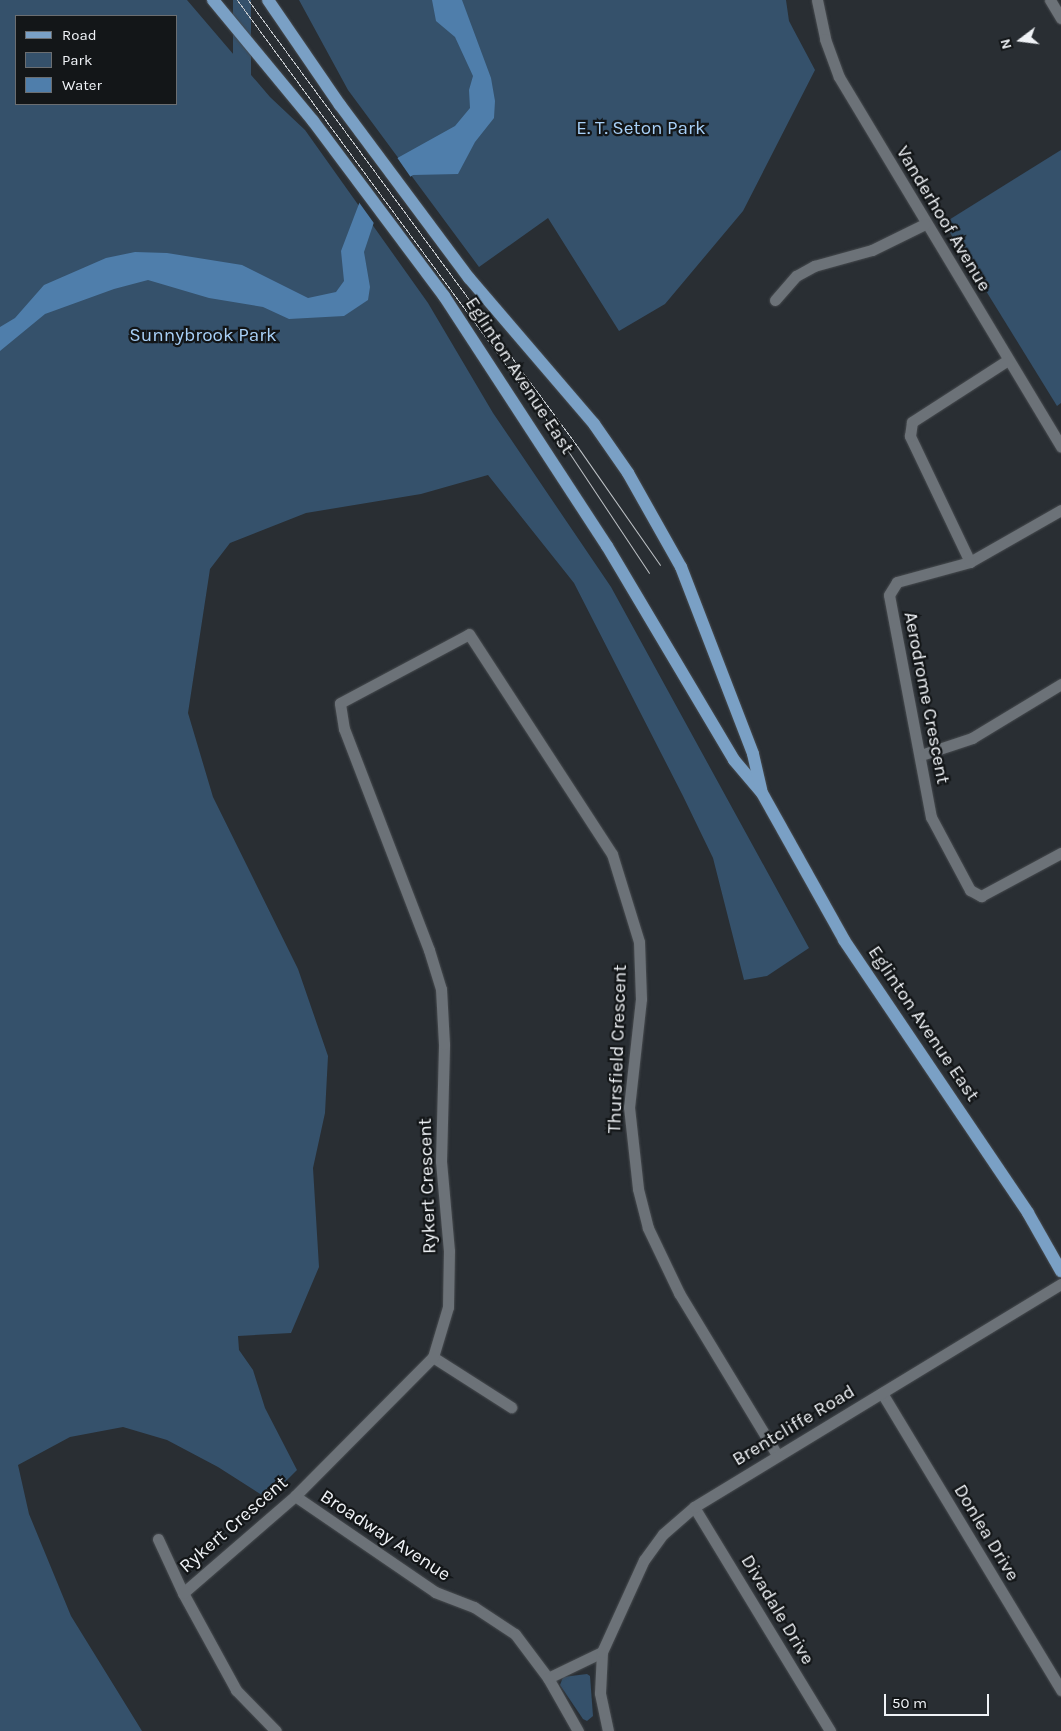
<!DOCTYPE html>
<html>
<head>
<meta charset="utf-8">
<style>
	body { margin:0 }
	#map { position:relative; width:1061px; height:1731px; overflow:hidden; background:#292e33; font-family:Karla,sans-serif }
	div>[style] { position:absolute }
	[style*='--x'] { left:calc(var(--x)*1px); top:calc(var(--y)*1px); width:calc(var(--w)*1px); rotate:calc(var(--a)*1deg) }
	.green>* { inset:0; background:#35516b; transform-origin:0 0 }
	.water>* { inset:0; background:#4f7eab }
	.pier>* { inset:0; background:#292e33 }
	.roads { filter:drop-shadow(0 0 1px #474b4f) drop-shadow(0 0 1px #474b4f) }
	.minor>* { height:11px; margin:-5.5px; padding:0 5.5px; transform-origin:5.5px; border-radius:5.5px; background:#6c7278 }
	.primary>* { height:12px; margin:-6px; padding:0 6px; transform-origin:6px; border-radius:6px; background:#7aa0c5 }
	.tram>* { height:1px; margin:-0.5px; padding:0 0.5px; transform-origin:0.5px; border-radius:0.5px; background:#c0c4c8 }
	span { translate:-50% -50%; white-space:nowrap; text-align:center; line-height:1.15; -webkit-text-stroke:4.5px #131618; paint-order:stroke }
	.park-label { font-size:19px; color:#a8d0f7 }
	.street-label { font-size:19px; color:#f0f3f7 }
	.legend { position:absolute; left:15px; top:15px; width:162px; height:90px; box-sizing:border-box; background:#131618; border:1px solid #6b6e71; margin:0; padding:6px 9px; list-style:none; font-size:15px; color:#f0f3f7 }
	.legend li { display:flex; align-items:center; gap:10px; height:25px }
	.legend b { width:25px; border:1px solid #6b6e71 }
	.north { position:absolute; left:996px; top:15px; width:50px; height:50px; -webkit-text-stroke:4px #131618; paint-order:stroke; rotate:255deg; font-size:14px; font-weight:700; line-height:20px; text-align:center; color:#f0f3f7 }
	.north::after { content:''; display:block; margin:auto; width:18px; height:22px; background:#f0f3f7; clip-path:polygon(50% 0,100% 100%,50% 72%,0 100%) }
	.scale { position:absolute; left:884px; top:1694px; width:105px; height:22px; box-sizing:border-box; border:2px solid #f0f3f7; border-top:0; padding-left:6px; font-size:15px; line-height:18px; white-space:nowrap; color:#f0f3f7; -webkit-text-stroke:4px #131618; paint-order:stroke }
</style>
</head>
<body>
<div id="map">
	<div class="green">
		<i style="clip-path:polygon(evenodd,0 0,187px 0,270px 97px,305px 130px,428px 303px,493px 413px,611px 587px,809px 948px,767px 976px,744px 980px,713px 858px,683px 796px,574px 583px,488px 475px,421px 494px,306px 513px,230px 543px,210px 569px,188px 713px,213px 797px,298px 969px,328px 1056px,325px 1113px,313px 1168px,319px 1267px,291px 1333px,238px 1336px,239px 1350px,253px 1370px,265px 1408px,297px 1470px,268px 1499px,218px 1467px,167px 1440px,123px 1427px,70px 1437px,18px 1465px,29px 1514px,71px 1616px,142px 1731px,0 1731px,0 0,16px 16px,176px 16px,176px 104px,16px 104px,16px 16px)"></i>
		<i style="left:233px;top:0;width:18px;height:115px"></i>
		<i style="clip-path:polygon(299px 0,786px 0,789px 21px,815px 70px,743px 211px,665px 304px,619px 331px,548px 218px,479px 267px,348px 90px)"></i>
		<i style="clip-path:polygon(1061px 150px,1061px 403px,1057px 406px,944px 223px)"></i>
		<i style="clip-path:polygon(587px 1674px,590px 1676px,593px 1716px,587px 1721px,583px 1719px,560px 1685px,563px 1677px)"></i>
	</div>
	<div class="water">
		<i style="clip-path:polygon(432px 0,462px 0,491px 78px,495px 101px,494px 118px,475px 142px,458px 174px,413px 175px,383px 195px,364px 252px,370px 287px,368px 300px,344px 316px,289px 319px,263px 307px,209px 298px,148px 280px,114px 289px,45px 314px,0 351px,0 327px,15px 318px,44px 285px,106px 258px,135px 252px,167px 253px,242px 265px,308px 298px,336px 292px,344px 281px,341px 251px,365px 188px,383px 166px,455px 126px,470px 108px,469px 90px,473px 76px,455px 37px,436px 21px)"></i>
	</div>
	<div class="pier">
		<i style="clip-path:polygon(396px 156px,412px 179px,385px 197px,376px 226px,358px 201px,363px 186px,381px 165px)"></i>
	</div>
	<div class="roads">
		<div class="minor">
			<i style="--x:817;--y:0;--w:40;--a:78"></i>
			<i style="--x:825;--y:39;--w:40;--a:69.8"></i>
			<i style="--x:839;--y:77;--w:431;--a:59"></i>
			<i style="--x:1050;--y:0;--w:21;--a:59"></i>
			<i style="--x:775;--y:300;--w:32;--a:-49"></i>
			<i style="--x:796;--y:276;--w:21;--a:-29"></i>
			<i style="--x:814;--y:266;--w:60;--a:-15.4"></i>
			<i style="--x:872;--y:250;--w:59;--a:-26.1"></i>
			<i style="--x:1061;--y:510;--w:105;--a:150.3"></i>
			<i style="--x:970;--y:562;--w:76;--a:164.7"></i>
			<i style="--x:897;--y:582;--w:15;--a:122"></i>
			<i style="--x:889;--y:595;--w:226;--a:79.3"></i>
			<i style="--x:931;--y:817;--w:83;--a:61.9"></i>
			<i style="--x:970;--y:890;--w:13;--a:29"></i>
			<i style="--x:981;--y:896;--w:91;--a:-28.3"></i>
			<i style="--x:970;--y:562;--w:140;--a:-115.5"></i>
			<i style="--x:910;--y:436;--w:14;--a:-82"></i>
			<i style="--x:912;--y:422;--w:114;--a:-32.9"></i>
			<i style="--x:921;--y:755;--w:54;--a:-18.4"></i>
			<i style="--x:972;--y:738;--w:104;--a:-31.2"></i>
			<i style="--x:433;--y:1357;--w:93;--a:32.7"></i>
			<i style="--x:882;--y:1393;--w:347;--a:58.9"></i>
			<i style="--x:295;--y:1496;--w:170;--a:34.4"></i>
			<i style="--x:435;--y:1592;--w:42;--a:21"></i>
			<i style="--x:474;--y:1607;--w:49;--a:33.4"></i>
			<i style="--x:515;--y:1634;--w:55;--a:53.1"></i>
			<i style="--x:548;--y:1678;--w:61;--a:60.5"></i>
			<i style="--x:694;--y:1507;--w:262;--a:58.7"></i>
			<i style="--x:158;--y:1539;--w:60;--a:65.2"></i>
			<i style="--x:183;--y:1593;--w:111;--a:61.3"></i>
			<i style="--x:236;--y:1690;--w:57;--a:45.7"></i>
			<i style="--x:183;--y:1593;--w:148;--a:-40.9"></i>
			<i style="--x:295;--y:1496;--w:196;--a:-45.2"></i>
			<i style="--x:433;--y:1357;--w:52;--a:-73.3"></i>
			<i style="--x:448;--y:1307;--w:56;--a:-89"></i>
			<i style="--x:449;--y:1251;--w:90;--a:-95.1"></i>
			<i style="--x:441;--y:1161;--w:117;--a:-88.5"></i>
			<i style="--x:444;--y:1044;--w:55;--a:-93.1"></i>
			<i style="--x:441;--y:989;--w:41;--a:-107.1"></i>
			<i style="--x:429;--y:950;--w:237;--a:-111"></i>
			<i style="--x:344;--y:729;--w:26;--a:-99"></i>
			<i style="--x:340;--y:703;--w:146;--a:-28.1"></i>
			<i style="--x:469;--y:634;--w:262;--a:57"></i>
			<i style="--x:612;--y:854;--w:92;--a:72.9"></i>
			<i style="--x:639;--y:942;--w:57;--a:88"></i>
			<i style="--x:641;--y:999;--w:109;--a:96.3"></i>
			<i style="--x:629;--y:1107;--w:82;--a:83.7"></i>
			<i style="--x:638;--y:1189;--w:40;--a:75.6"></i>
			<i style="--x:648;--y:1228;--w:72;--a:64.5"></i>
			<i style="--x:679;--y:1293;--w:189;--a:58.8"></i>
			<i style="--x:548;--y:1678;--w:60;--a:-25.7"></i>
			<i style="--x:608;--y:1731;--w:39;--a:-102"></i>
			<i style="--x:600;--y:1693;--w:41;--a:-87.2"></i>
			<i style="--x:602;--y:1652;--w:101;--a:-65.5"></i>
			<i style="--x:644;--y:1560;--w:32;--a:-54"></i>
			<i style="--x:663;--y:1534;--w:41;--a:-41.1"></i>
			<i style="--x:694;--y:1507;--w:429;--a:-31.3"></i>
		</div>
		<div class="primary">
			<i style="--x:213;--y:0;--w:157;--a:50.4"></i>
			<i style="--x:313;--y:121;--w:219;--a:53.2"></i>
			<i style="--x:444;--y:296;--w:298;--a:56.9"></i>
			<i style="--x:607;--y:546;--w:249;--a:59.3"></i>
			<i style="--x:734;--y:760;--w:43;--a:49.7"></i>
			<i style="--x:762;--y:793;--w:168;--a:60.8"></i>
			<i style="--x:844;--y:940;--w:329;--a:56"></i>
			<i style="--x:1028;--y:1213;--w:67;--a:60.4"></i>
			<i style="--x:268;--y:0;--w:127;--a:55.6"></i>
			<i style="--x:340;--y:105;--w:216;--a:53.3"></i>
			<i style="--x:469;--y:278;--w:192;--a:49.4"></i>
			<i style="--x:594;--y:424;--w:60;--a:55.2"></i>
			<i style="--x:628;--y:473;--w:108;--a:60.6"></i>
			<i style="--x:681;--y:567;--w:200;--a:68.9"></i>
			<i style="--x:753;--y:754;--w:37;--a:77"></i>
		</div>
	</div>
	<div class="tram">
		<i style="--x:237;--y:0;--w:538;--a:53.62"></i>
		<i style="--x:556;--y:433;--w:168;--a:56.4"></i>
		<i style="--x:248;--y:0;--w:554;--a:53.58"></i>
		<i style="--x:577;--y:446;--w:145;--a:55.1"></i>
	</div>
	<div class="park-label">
		<span style="left:641px;top:129px">E. T. Seton Park</span>
		<span style="left:203px;top:336px">Sunnybrook Park</span>
	</div>
	<div class="street-label">
		<span style="left:943px;top:219px;rotate:59deg">Vanderhoof Avenue</span>
		<span style="left:519px;top:376px;rotate:57deg">Eglinton Avenue East</span>
		<span style="left:926px;top:698px;rotate:79deg">Aerodrome Crescent</span>
		<span style="left:923px;top:1024px;rotate:56deg">Eglinton Avenue East</span>
		<span style="left:618px;top:1049px;rotate:-88deg">Thursfield Crescent</span>
		<span style="left:428px;top:1186px;rotate:-92deg">Rykert Crescent</span>
		<span style="left:794px;top:1426px;rotate:-31deg">Brentcliffe Road</span>
		<span style="left:234px;top:1525px;rotate:-41deg">Rykert Crescent</span>
		<span style="left:986px;top:1533px;rotate:59deg">Donlea Drive</span>
		<span style="left:385px;top:1536px;rotate:33deg">Broadway Avenue</span>
		<span style="left:777px;top:1610px;rotate:59deg">Divadale Drive</span>
	</div>
	<ul class="legend">
	<li><b style="height:6px;background:#7aa0c5"></b>Road</li>
	<li><b style="height:14px;background:#35516b"></b>Park</li>
	<li><b style="height:14px;background:#4f7eab"></b>Water</li>
	</ul>
	<div class="north">N</div>
	<div class="scale">50 m</div>
</div>
</body>
</html>
